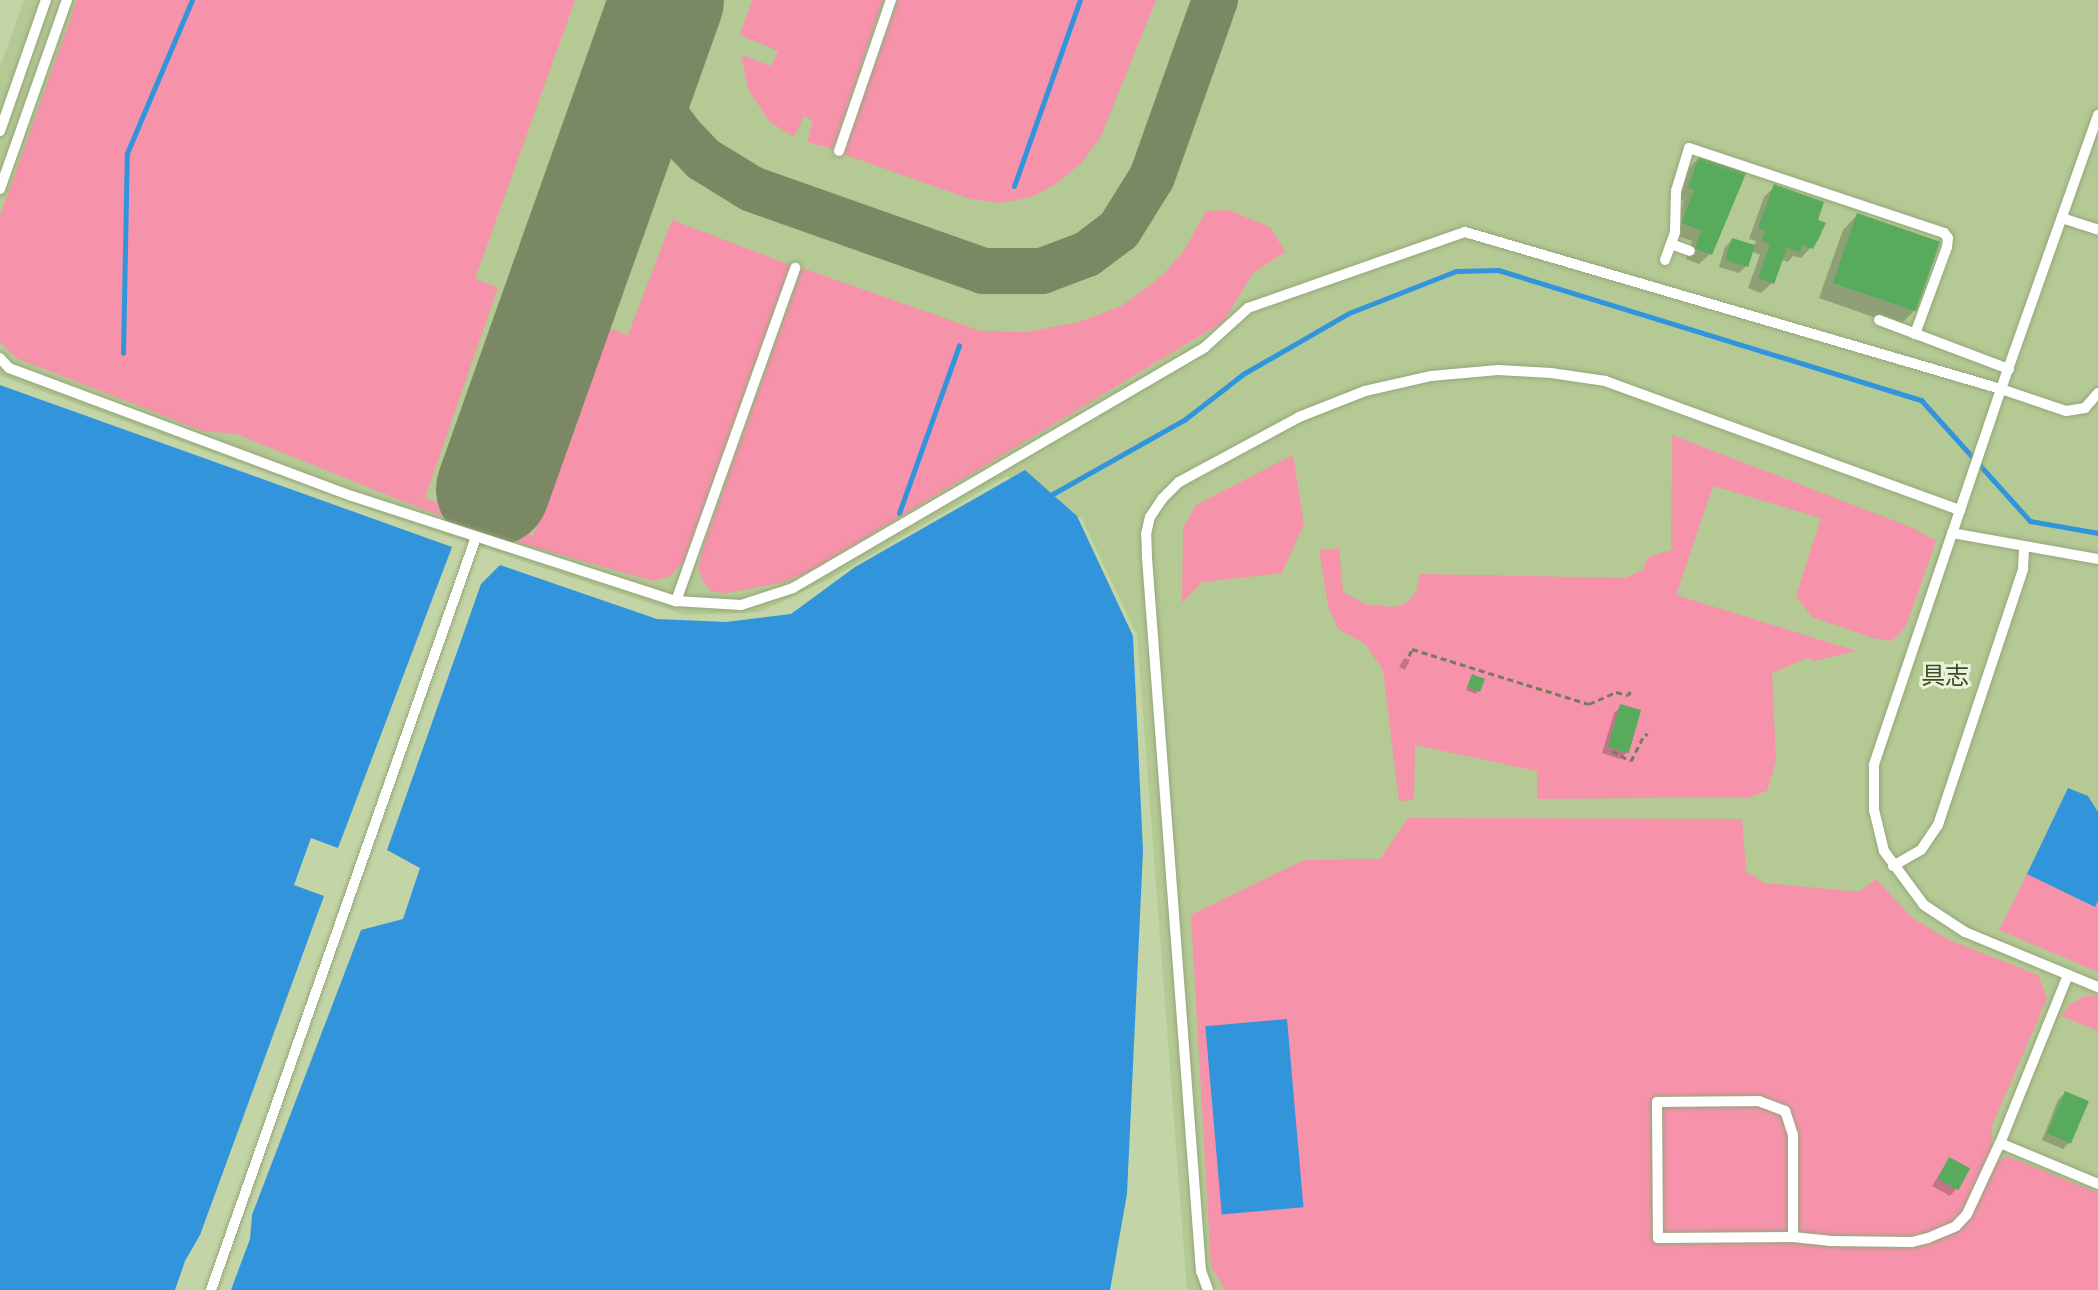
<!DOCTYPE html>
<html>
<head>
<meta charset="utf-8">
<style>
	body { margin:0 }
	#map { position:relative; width:2098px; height:1290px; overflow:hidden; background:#c3d5a6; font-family:"Crimson Pro","Noto Sans JP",serif }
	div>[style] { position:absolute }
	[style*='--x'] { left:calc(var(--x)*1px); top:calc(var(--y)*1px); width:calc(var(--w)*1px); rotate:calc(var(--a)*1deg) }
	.built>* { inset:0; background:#b4c994 }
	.green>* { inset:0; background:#f792ab }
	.water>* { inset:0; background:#3295dc; transform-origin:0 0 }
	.shadow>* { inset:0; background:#0003 }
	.stream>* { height:5px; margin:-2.5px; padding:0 2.5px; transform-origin:2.5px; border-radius:2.5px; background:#3295dc }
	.taxiway>* { height:46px; margin:-23px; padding:0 23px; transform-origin:23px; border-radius:23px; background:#7a8864 }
	.runway>* { height:114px; margin:-57px; padding:0 57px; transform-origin:57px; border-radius:57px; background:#7a8864 }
	.building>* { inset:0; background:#58ab5c; transform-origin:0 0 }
	.path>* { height:3px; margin-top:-1.5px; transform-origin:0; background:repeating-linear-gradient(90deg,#717d5c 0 6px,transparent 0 10px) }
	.roads { filter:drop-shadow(0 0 2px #95a679) drop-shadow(0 0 2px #95a679) }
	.lane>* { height:10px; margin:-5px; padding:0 5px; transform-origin:5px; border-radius:5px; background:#fff }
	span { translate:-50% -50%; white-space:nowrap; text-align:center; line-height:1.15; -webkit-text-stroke:6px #e9f2da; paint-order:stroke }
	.quarter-label { font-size:24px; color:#3e4c23 }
</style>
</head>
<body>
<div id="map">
	<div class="built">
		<i style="clip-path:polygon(24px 0,2098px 0,2098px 1290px,1187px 1290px,1137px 635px,1082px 519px,1007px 476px,835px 576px,760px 612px,685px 615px,390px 517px,0 376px,0 67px)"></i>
	</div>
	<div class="green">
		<i style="clip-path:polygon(77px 0,575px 0,475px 279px,498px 287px,425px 498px,533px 536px,606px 327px,628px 335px,672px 220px,790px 265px,684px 561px,670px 576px,653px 581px,530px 546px,417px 507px,237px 434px,203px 431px,16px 358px,0 342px,0 216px)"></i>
		<i style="clip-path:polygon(752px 0,883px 0,833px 149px,807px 142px,813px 121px,804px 116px,794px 137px,770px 122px,749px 91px,741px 55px,771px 66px,778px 51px,740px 35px)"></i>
		<i style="clip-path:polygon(898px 0,1156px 0,1100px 138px,1081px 163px,1057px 183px,1032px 197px,1000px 203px,970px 199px,843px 154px)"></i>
		<i style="clip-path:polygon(1228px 210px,1270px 227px,1285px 252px,1253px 273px,1223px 322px,810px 571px,784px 582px,727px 593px,712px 592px,703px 581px,698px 568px,706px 539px,802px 268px,981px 331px,1027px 332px,1079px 322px,1122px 306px,1163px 275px,1185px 249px,1206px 211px)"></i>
		<i style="clip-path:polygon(1672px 435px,1913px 528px,1936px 541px,1906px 626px,1898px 636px,1890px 641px,1873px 638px,1812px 617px,1796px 596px,1821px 518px,1713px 486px,1676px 595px,1856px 651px,1814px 661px,1807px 658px,1772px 673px,1776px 760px,1767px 791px,1750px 797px,1537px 799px,1537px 771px,1415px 745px,1414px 800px,1399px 801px,1383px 670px,1365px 644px,1338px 629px,1328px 606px,1319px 550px,1339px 548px,1343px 592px,1365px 604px,1393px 607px,1407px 603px,1416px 592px,1420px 574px,1625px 578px,1643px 570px,1648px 557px,1671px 550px)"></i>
		<i style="clip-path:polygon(1293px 455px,1304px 524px,1282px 573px,1202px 582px,1182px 603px,1183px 528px,1196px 505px)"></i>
		<i style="clip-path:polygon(1408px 818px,1742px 819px,1746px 871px,1764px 883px,1859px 892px,1876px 879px,1911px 917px,1947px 939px,2038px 975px,2047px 998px,1992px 1126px,1992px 1166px,2007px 1156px,2098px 1193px,2098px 1290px,1225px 1290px,1211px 1266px,1191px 915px,1304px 860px,1380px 859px)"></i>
		<i style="clip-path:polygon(2027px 874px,2094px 907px,2098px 901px,2098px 972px,1999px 930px)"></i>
		<i style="clip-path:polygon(2085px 996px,2098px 996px,2098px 1031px,2061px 1016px,2070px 1004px)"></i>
	</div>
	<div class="water">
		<i style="clip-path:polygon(0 385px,452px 547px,338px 848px,311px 838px,294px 885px,324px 896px,200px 1235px,185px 1261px,175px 1290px,0 1290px)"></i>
		<i style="clip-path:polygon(1025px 470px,1077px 516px,1133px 636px,1143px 851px,1127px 1194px,1110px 1290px,231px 1290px,250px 1239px,252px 1215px,361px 930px,403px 919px,420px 868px,387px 850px,481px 584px,500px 565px,657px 619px,726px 622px,791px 614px,855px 567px)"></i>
		<i style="clip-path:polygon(2068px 788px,2088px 796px,2098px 812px,2098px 901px,2095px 907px,2027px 874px)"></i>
		<i style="left:1287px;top:1019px;width:189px;height:82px;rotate:85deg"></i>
	</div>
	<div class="shadow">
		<i style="clip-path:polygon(1701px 156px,1710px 254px,1699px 264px,1686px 259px,1692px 241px,1672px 234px,1684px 201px,1678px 199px,1690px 167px)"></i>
		<i style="clip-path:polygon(1775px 186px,1815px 221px,1824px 225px,1819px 239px,1801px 258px,1793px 256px,1788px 262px,1780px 259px,1772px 283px,1761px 293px,1748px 288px,1760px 255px,1751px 251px,1746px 266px,1739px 273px,1719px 267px,1725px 247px,1732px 240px,1754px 247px,1756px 241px,1749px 239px,1764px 197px)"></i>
		<i style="clip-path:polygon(1857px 215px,1914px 311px,1899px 326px,1819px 298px,1843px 230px)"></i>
		<i style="clip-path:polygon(1404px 658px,1410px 660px,1405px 670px,1399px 667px)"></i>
		<i style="clip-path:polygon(1472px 677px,1478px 691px,1476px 694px,1466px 690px)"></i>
		<i style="clip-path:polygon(1621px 707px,1627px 752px,1620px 759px,1602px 753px,1614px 713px)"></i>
		<i style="clip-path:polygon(2065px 1093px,2070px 1142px,2063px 1149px,2042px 1140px,2058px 1100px)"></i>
		<i style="clip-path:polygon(1949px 1159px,1956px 1189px,1950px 1196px,1932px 1186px)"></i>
	</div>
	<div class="stream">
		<i style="--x:1014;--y:186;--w:197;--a:-70.5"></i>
		<i style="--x:123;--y:353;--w:200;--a:-88.9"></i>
		<i style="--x:127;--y:153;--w:166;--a:-67"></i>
		<i style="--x:1049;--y:496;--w:155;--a:-29.4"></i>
		<i style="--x:1184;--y:420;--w:75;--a:-37.9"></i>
		<i style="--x:1243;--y:374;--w:122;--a:-29.9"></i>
		<i style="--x:1349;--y:313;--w:115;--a:-21.4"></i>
		<i style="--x:1456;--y:271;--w:42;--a:-1.4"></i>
		<i style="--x:1498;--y:270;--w:443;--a:17.1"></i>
		<i style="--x:1921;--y:400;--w:163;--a:48"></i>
		<i style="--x:2030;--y:521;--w:69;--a:10"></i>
		<i style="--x:899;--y:513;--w:178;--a:-70.3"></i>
	</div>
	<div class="taxiway">
		<i style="--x:639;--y:79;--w:71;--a:53.6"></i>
		<i style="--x:681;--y:136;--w:32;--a:46"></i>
		<i style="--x:703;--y:159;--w:57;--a:31.5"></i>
		<i style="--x:752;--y:189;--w:245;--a:19.5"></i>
		<i style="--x:983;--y:271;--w:59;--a:0"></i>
		<i style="--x:1042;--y:271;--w:48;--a:-20.7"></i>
		<i style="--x:1087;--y:254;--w:40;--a:-37"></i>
		<i style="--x:1119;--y:230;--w:62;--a:-58.1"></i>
		<i style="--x:1152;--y:177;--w:188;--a:-70.4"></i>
	</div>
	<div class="runway">
		<i style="--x:493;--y:489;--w:519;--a:-70.41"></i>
	</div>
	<div class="building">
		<i style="clip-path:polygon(1700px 154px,1747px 171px,1712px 255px,1695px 249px,1701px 230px,1681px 223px,1694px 190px,1688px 188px)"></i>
		<i style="clip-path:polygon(1774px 184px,1824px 202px,1818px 220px,1826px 223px,1813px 249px,1802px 245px,1800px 252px,1787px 248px,1774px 284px,1758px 278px,1770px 244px,1762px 241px,1765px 231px,1758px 228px)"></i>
		<i style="left:1857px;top:213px;width:88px;height:74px;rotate:19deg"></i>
		<i style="left:1732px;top:238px;width:24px;height:23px;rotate:17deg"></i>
		<i style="left:1472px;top:674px;width:14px;height:14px;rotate:21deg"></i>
		<i style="left:1620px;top:704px;width:22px;height:45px;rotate:16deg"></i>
		<i style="left:2065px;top:1091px;width:26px;height:46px;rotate:23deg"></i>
		<i style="left:1949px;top:1157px;width:24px;height:25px;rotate:28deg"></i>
	</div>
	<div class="path">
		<i style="--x:1409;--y:656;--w:8;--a:-67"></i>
		<i style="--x:1412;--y:649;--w:185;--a:17.3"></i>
		<i style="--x:1589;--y:704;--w:30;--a:-24"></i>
		<i style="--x:1616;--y:692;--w:13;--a:13"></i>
		<i style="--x:1629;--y:695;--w:4;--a:-76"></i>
		<i style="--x:1612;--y:751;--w:21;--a:28"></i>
		<i style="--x:1631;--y:761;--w:30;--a:-63"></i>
		<i style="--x:1645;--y:734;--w:3;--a:18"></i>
	</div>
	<div class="roads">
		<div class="lane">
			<i style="--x:0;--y:131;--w:139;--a:-70.7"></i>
			<i style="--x:839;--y:151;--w:160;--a:-71"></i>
			<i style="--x:0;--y:189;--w:201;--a:-70.5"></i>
			<i style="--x:2062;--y:218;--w:38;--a:18"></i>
			<i style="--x:1671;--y:244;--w:20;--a:20"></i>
			<i style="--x:1665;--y:260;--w:30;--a:-70"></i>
			<i style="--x:1675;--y:232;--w:41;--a:-88.6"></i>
			<i style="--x:1676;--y:191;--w:45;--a:-73.2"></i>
			<i style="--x:1689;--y:148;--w:269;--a:18.4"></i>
			<i style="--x:1944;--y:233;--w:6;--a:51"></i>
			<i style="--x:1948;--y:238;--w:9;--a:96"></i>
			<i style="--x:1947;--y:247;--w:93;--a:110.2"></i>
			<i style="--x:1879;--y:320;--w:139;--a:20.7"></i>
			<i style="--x:0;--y:358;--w:13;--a:48"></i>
			<i style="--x:9;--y:368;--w:366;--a:20.5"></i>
			<i style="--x:352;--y:496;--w:341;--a:18"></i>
			<i style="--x:676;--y:601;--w:65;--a:3.5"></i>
			<i style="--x:741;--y:605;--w:55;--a:-18.1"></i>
			<i style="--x:793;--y:588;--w:477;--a:-30.3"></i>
			<i style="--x:1205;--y:347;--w:58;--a:-42.2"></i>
			<i style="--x:1248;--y:308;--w:230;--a:-19.3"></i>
			<i style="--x:1465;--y:232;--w:559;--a:16.33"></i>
			<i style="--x:2001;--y:389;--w:291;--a:-70.5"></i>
			<i style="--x:2098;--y:393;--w:20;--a:131"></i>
			<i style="--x:2085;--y:408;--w:19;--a:171"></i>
			<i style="--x:2066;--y:411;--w:69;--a:-161.3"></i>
			<i style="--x:2001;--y:389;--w:397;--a:108.7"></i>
			<i style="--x:1874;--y:765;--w:45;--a:90"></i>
			<i style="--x:1874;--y:810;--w:42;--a:76.3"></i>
			<i style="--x:1884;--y:851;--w:67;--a:53.5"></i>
			<i style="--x:1924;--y:905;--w:49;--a:33.4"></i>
			<i style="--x:1965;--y:932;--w:144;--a:22.5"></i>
			<i style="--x:1952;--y:533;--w:148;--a:10.1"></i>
			<i style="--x:676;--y:601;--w:354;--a:-70.3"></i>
			<i style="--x:1893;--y:866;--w:32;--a:-30"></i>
			<i style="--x:1921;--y:850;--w:30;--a:-56"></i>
			<i style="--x:1938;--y:825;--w:270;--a:-71.6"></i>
			<i style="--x:2023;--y:569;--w:22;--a:-87"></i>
			<i style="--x:2068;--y:975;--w:181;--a:112"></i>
			<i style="--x:2000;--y:1143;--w:106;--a:22.7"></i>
			<i style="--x:1793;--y:1237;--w:102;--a:-90"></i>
			<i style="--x:1793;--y:1135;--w:25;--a:-108"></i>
			<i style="--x:1785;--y:1111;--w:28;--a:-159"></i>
			<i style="--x:1759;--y:1101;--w:102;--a:179.4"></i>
			<i style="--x:1657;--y:1102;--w:136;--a:89.6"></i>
			<i style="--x:1658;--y:1238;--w:135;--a:-0.4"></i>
			<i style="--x:1793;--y:1237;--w:36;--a:6"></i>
			<i style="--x:1829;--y:1241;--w:83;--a:0.7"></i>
			<i style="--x:1912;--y:1242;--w:16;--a:-14"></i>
			<i style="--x:1928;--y:1238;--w:30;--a:-23"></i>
			<i style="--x:1956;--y:1226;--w:16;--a:-47"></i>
			<i style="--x:1967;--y:1214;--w:78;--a:-65.1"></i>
			<i style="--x:211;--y:1290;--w:798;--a:-70.61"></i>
			<i style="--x:1208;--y:1290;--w:20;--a:-110"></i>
			<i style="--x:1201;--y:1271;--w:716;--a:-94.33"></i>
			<i style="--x:1147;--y:557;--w:23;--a:-92"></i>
			<i style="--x:1146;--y:534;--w:17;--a:-77"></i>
			<i style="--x:1150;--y:517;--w:22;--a:-56"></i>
			<i style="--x:1162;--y:499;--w:24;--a:-45"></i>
			<i style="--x:1179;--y:482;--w:136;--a:-28.4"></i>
			<i style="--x:1299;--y:417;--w:71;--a:-21.5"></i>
			<i style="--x:1365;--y:391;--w:68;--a:-12.8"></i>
			<i style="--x:1431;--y:376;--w:67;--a:-5.1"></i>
			<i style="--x:1498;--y:370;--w:53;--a:3.2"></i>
			<i style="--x:1551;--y:373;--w:55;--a:8.4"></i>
			<i style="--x:1605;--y:381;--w:378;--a:20"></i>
		</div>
	</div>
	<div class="quarter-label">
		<span style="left:1945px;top:676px">具志</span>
	</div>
</div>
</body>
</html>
